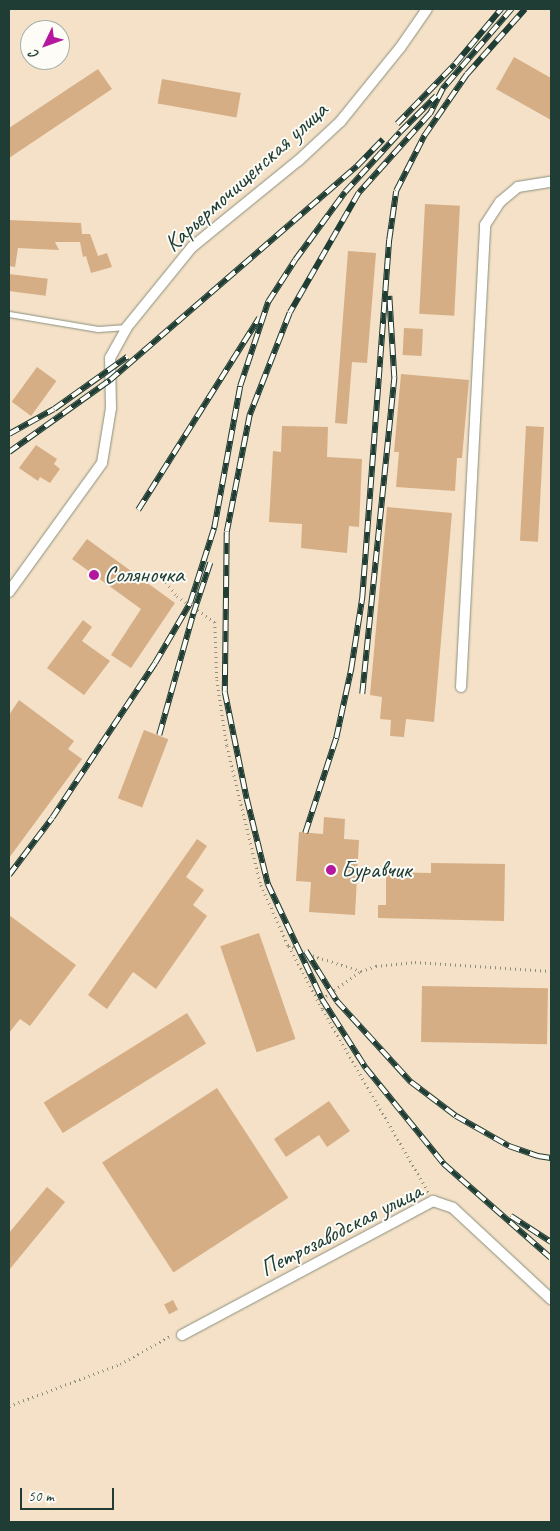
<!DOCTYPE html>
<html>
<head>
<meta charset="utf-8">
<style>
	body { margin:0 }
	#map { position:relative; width:560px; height:1531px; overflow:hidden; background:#f4e1c7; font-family:Caveat,sans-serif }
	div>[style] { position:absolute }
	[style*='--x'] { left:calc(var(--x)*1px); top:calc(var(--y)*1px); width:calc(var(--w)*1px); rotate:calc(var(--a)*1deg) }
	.building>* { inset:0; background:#d6ae85; transform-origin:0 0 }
	.path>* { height:2.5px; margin-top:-1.25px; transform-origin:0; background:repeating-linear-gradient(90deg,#8a8f7e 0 1px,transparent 0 5px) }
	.roads { filter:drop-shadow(0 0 1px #8a8f7e) drop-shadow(0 0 1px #8a8f7e) }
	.lane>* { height:5px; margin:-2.5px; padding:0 2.5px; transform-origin:2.5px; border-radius:2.5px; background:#fff }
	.street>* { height:10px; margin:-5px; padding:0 5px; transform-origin:5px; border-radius:5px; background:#fff }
	.rail>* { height:5.5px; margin-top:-2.75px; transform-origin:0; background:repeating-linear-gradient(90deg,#fdfcf7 0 11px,#1f3d34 0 22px); box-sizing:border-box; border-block:1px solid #1f3d34 }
	.dots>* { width:14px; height:14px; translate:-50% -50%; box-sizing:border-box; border:2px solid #fdfcf7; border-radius:50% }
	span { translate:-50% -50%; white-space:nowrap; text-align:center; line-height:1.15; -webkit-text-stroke:4px #fdfcf7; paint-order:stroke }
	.street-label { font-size:24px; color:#1f3d34 }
	.poi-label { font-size:24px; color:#1f3d34 }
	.left { translate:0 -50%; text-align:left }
	.frame { position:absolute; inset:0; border:10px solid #1f3d34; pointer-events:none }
	.north { position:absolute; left:20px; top:20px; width:50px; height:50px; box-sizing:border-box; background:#fdfcf7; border:1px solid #a4b0a9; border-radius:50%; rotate:228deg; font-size:14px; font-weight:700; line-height:20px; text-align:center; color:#1f3d34 }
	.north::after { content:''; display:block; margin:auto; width:18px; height:22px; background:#b5179e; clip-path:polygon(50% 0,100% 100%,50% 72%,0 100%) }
	.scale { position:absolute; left:20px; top:1488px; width:94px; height:22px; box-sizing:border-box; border:2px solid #1f3d34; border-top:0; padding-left:6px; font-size:15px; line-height:18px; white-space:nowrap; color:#1f3d34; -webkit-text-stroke:4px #fdfcf7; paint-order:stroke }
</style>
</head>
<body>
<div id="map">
	<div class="building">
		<i style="clip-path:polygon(514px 57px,551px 78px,551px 120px,496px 89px)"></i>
		<i style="clip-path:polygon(98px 69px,112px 89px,9px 158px,9px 128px)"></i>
		<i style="left:162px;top:79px;width:80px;height:25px;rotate:10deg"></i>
		<i style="left:425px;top:204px;width:35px;height:110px;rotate:3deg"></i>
		<i style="clip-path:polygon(9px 220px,81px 223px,82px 234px,90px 234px,98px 256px,107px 253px,112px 267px,91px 273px,86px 256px,83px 257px,80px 242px,55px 242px,59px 250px,18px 248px,15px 267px,9px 266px)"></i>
		<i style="clip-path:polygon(348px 251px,376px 253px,367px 363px,352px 362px,347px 424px,335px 423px)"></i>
		<i style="left:9px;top:274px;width:39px;height:17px;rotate:7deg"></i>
		<i style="left:404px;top:328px;width:19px;height:27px;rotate:3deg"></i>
		<i style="left:37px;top:367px;width:24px;height:43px;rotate:36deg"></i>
		<i style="clip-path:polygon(401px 374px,469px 380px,462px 458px,457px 458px,455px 491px,396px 487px,399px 452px,394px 452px)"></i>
		<i style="clip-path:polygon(282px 426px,328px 427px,327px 457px,362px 459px,359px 527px,349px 526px,347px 553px,301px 548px,302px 524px,269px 522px,273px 451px,281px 452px)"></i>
		<i style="left:526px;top:426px;width:18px;height:115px;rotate:3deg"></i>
		<i style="clip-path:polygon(36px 445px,57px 459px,54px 464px,60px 469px,50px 483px,40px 477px,38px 481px,19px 468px)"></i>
		<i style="clip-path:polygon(387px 507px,452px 513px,434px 722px,406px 719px,404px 737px,390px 736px,391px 720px,380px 719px,382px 697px,370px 695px)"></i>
		<i style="clip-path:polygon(87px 539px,175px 603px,131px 668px,111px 655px,141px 609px,72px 559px)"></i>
		<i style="clip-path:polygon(83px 620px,92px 627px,82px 641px,110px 661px,84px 695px,47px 668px)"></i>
		<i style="clip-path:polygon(19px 700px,74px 741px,68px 749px,82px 759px,9px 858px,9px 715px)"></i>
		<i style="left:144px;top:730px;width:26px;height:73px;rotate:21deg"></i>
		<i style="clip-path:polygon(324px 817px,345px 819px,344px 839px,359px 840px,355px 915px,309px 912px,311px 882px,296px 881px,299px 832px,323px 834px)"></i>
		<i style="clip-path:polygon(197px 839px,207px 846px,186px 877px,204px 890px,193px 905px,207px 916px,156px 989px,133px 972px,107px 1009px,88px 995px)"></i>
		<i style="clip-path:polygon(431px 863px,505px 864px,504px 921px,378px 918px,378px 905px,386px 905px,386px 872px,431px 873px)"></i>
		<i style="clip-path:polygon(9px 915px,76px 965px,30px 1026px,20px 1019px,9px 1033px)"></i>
		<i style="left:259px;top:933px;width:112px;height:41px;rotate:71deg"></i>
		<i style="left:422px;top:986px;width:126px;height:56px;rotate:1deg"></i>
		<i style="left:187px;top:1013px;width:36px;height:169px;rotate:58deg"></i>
		<i style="left:217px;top:1088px;width:131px;height:137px;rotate:57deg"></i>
		<i style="clip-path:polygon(329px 1101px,350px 1131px,327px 1147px,319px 1135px,286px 1157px,274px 1139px)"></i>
		<i style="clip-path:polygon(47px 1187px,65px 1202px,9px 1270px,9px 1233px)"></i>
		<i style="left:173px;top:1300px;width:11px;height:10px;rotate:63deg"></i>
	</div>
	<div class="path">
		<i style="--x:163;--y:578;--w:23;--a:52"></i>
		<i style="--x:177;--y:596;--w:46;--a:34.4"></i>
		<i style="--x:215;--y:622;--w:58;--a:88"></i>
		<i style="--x:217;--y:680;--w:67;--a:81.4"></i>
		<i style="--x:227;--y:746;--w:143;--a:76.3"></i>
		<i style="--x:261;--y:885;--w:66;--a:65.8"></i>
		<i style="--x:288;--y:945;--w:22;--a:24"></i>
		<i style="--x:308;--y:954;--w:56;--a:17.8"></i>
		<i style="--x:289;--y:946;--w:70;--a:62"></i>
		<i style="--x:428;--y:1192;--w:211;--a:-120.1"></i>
		<i style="--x:322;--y:1009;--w:10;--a:-90"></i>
		<i style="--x:322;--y:999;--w:48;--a:-35.7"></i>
		<i style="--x:361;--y:971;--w:16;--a:-18"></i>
		<i style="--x:376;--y:966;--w:39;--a:-6"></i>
		<i style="--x:415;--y:962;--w:136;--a:3.8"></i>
		<i style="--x:9;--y:1406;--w:119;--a:-20.7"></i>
		<i style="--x:120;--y:1364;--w:60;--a:-29.1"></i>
	</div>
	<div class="roads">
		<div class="lane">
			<i style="--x:9;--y:314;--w:90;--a:9.6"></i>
			<i style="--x:98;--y:329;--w:29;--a:-4"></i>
		</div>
		<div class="street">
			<i style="--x:9;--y:592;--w:159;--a:-54.2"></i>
			<i style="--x:102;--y:463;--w:56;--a:-80.7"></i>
			<i style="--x:111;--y:408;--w:50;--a:-91.1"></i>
			<i style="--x:110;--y:358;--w:35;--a:-61"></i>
			<i style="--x:127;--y:327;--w:103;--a:-50.9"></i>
			<i style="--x:192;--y:247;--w:136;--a:-39.1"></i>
			<i style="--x:298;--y:161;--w:57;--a:-42.9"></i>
			<i style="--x:340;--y:122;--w:95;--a:-51"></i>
			<i style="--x:400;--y:48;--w:47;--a:-55.3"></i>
			<i style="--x:461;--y:687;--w:463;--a:-87"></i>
			<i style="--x:485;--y:225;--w:27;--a:-57"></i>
			<i style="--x:500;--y:202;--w:23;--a:-40"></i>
			<i style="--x:518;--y:187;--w:33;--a:-9"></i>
			<i style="--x:182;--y:1335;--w:285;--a:-28.1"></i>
			<i style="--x:433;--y:1201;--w:21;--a:19"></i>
			<i style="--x:453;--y:1208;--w:134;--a:42.9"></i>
		</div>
	</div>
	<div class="rail">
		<i style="--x:512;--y:9;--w:106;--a:130.8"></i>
		<i style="--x:443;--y:89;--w:28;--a:117"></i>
		<i style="--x:430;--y:114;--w:106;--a:131.9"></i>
		<i style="--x:359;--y:193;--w:138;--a:119.9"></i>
		<i style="--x:290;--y:313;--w:110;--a:111.4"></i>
		<i style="--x:250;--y:415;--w:119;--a:101.1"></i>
		<i style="--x:227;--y:532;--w:160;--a:90.7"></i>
		<i style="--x:225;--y:692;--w:109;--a:78.4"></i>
		<i style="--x:247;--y:799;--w:88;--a:76.1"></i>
		<i style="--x:268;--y:884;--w:127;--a:64.8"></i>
		<i style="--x:322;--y:999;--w:82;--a:57.5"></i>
		<i style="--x:366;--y:1068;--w:124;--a:50.9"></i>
		<i style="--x:444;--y:1164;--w:142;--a:41.3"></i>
		<i style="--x:397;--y:124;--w:83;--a:-46"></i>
		<i style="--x:455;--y:64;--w:72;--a:-50.1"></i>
		<i style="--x:9;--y:434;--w:51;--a:-29.1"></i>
		<i style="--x:54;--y:409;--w:90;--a:-35.5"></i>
		<i style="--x:9;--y:452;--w:124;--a:-35.5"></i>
		<i style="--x:110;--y:380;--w:327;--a:-40.9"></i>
		<i style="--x:357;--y:166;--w:37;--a:-46"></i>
		<i style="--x:138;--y:510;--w:227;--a:-57.8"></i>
		<i style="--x:362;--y:694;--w:319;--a:-84.2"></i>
		<i style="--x:394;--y:377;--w:81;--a:-93.5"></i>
		<i style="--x:159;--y:735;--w:126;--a:-74.3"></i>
		<i style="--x:193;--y:614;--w:54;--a:-71.6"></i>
		<i style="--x:305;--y:833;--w:100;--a:-71.9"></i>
		<i style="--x:336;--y:738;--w:71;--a:-77.7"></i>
		<i style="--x:351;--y:669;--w:72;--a:-81.2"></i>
		<i style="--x:362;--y:598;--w:359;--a:-85.7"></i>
		<i style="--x:389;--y:240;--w:49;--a:-81.9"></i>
		<i style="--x:396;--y:191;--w:62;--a:-63"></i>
		<i style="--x:424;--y:136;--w:75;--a:-55.3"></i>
		<i style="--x:467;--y:74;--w:87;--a:-48.3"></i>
		<i style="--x:9;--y:875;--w:71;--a:-53"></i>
		<i style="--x:52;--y:818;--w:186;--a:-56.4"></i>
		<i style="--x:155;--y:663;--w:69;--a:-59.7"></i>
		<i style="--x:190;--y:603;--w:79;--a:-72.3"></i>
		<i style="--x:214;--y:528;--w:144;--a:-79.6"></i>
		<i style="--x:240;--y:386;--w:89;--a:-71.6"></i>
		<i style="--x:268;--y:302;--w:50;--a:-57.3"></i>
		<i style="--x:295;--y:260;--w:84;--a:-53.7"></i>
		<i style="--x:345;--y:192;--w:81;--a:-47.5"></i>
		<i style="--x:400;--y:132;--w:51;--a:-45"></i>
		<i style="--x:306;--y:951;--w:59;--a:58.2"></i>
		<i style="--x:337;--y:1001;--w:110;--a:47.6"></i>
		<i style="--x:411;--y:1082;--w:56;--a:37.1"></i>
		<i style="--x:456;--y:1116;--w:61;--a:29.5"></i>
		<i style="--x:509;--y:1146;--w:31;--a:19"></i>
		<i style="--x:538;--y:1156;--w:13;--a:9"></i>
		<i style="--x:511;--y:1216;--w:48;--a:33"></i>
	</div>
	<div class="dots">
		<i style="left:94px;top:575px;background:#b5179e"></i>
		<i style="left:331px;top:870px;background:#b5179e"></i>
	</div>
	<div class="street-label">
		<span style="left:246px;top:177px;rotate:-42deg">Карьермочищенская улица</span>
		<span style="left:341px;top:1230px;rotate:-27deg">Петрозаводская улица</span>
	</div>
	<div class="poi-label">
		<span class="left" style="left:104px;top:575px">Соляночка</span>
		<span class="left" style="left:341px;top:870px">Буравчик</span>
	</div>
	<div class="frame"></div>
	<div class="north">С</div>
	<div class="scale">50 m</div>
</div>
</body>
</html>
